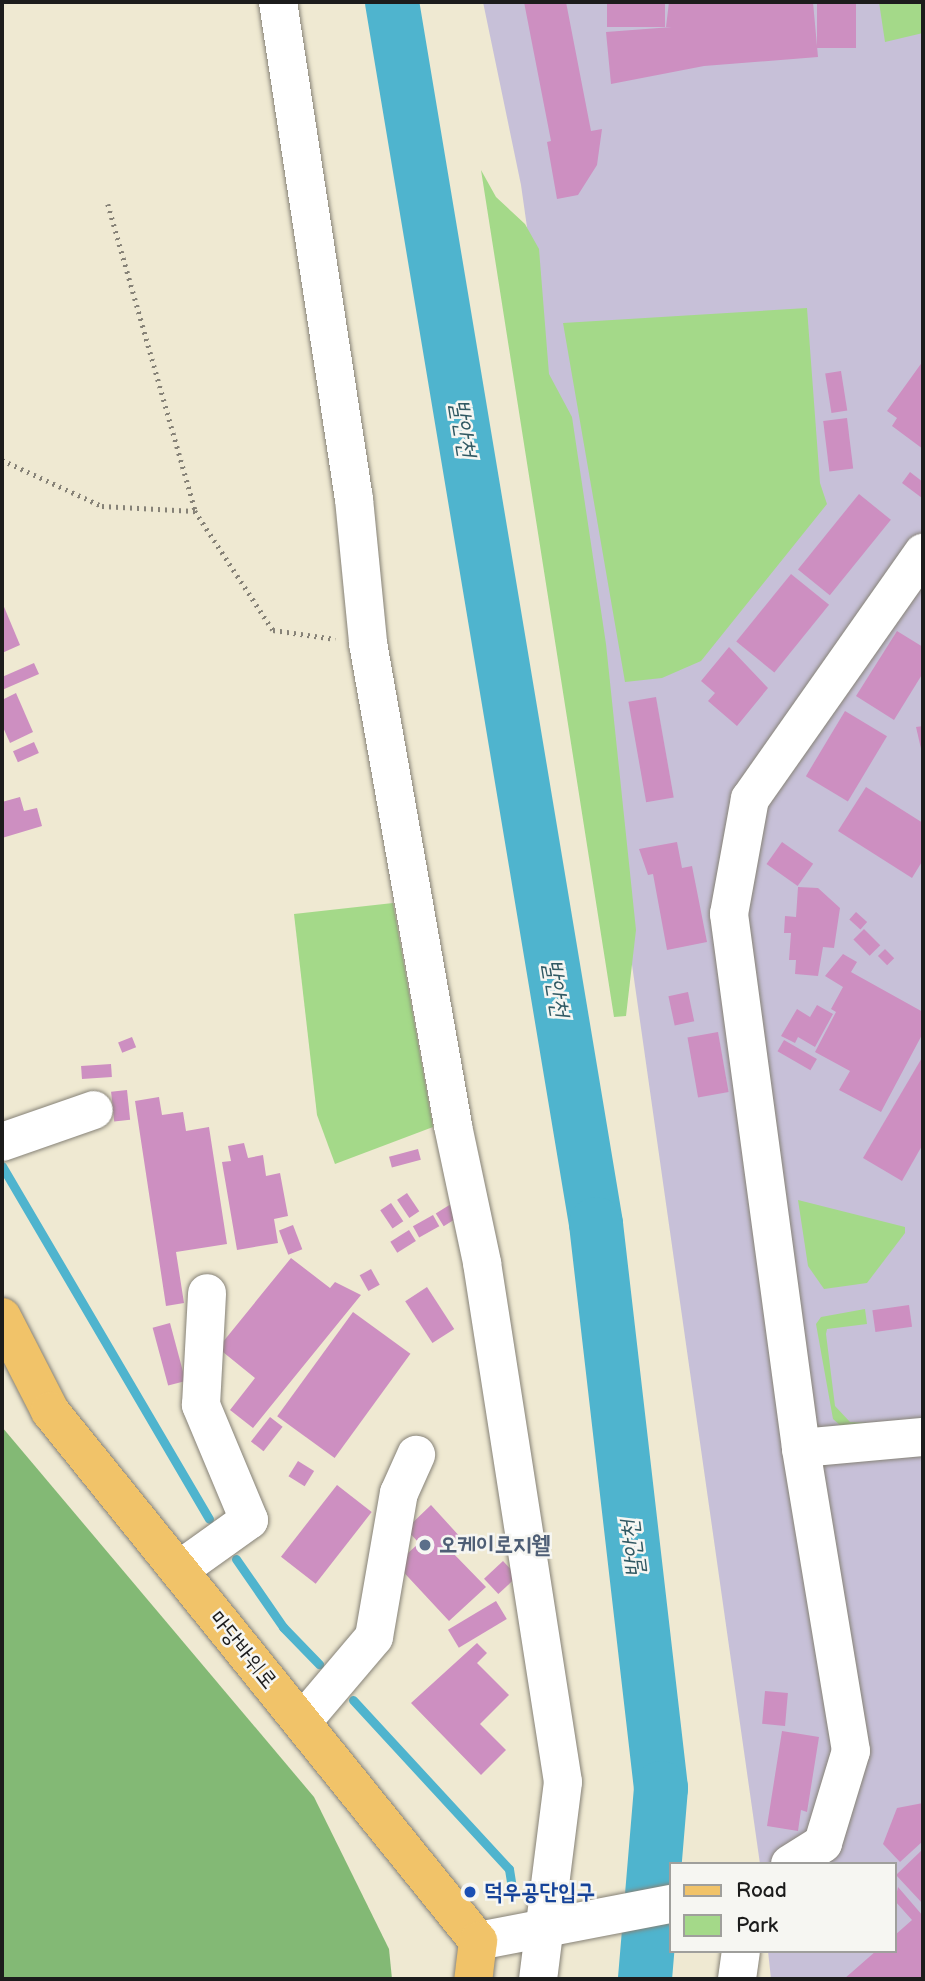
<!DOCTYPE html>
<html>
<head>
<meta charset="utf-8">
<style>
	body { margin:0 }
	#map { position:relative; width:925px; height:1981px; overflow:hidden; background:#efe9d2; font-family:"Balsamiq Sans","Poor Story",sans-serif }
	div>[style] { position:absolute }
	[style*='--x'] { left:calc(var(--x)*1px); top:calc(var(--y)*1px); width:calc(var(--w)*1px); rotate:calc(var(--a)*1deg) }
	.industrial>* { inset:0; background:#c7c0d8 }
	.green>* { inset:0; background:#a4d989 }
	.forest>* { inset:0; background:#83b975 }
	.stream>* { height:9px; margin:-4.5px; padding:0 4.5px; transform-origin:4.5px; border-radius:4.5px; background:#4fb4ce }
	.river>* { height:54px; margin:-27px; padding:0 27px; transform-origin:27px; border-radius:27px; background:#4fb4ce }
	.building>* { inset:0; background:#cd8fc1; transform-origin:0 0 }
	.path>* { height:4.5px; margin-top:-2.25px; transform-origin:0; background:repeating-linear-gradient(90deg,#868277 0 2px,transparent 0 7px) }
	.roads { filter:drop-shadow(0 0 2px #868277) drop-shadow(0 0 2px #868277) }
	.minor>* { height:38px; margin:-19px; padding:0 19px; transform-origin:19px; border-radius:19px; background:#fff }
	.major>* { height:38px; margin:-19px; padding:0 19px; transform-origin:19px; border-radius:19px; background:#f1c369 }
	.dots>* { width:19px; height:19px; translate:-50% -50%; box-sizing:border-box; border:4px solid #f6f6f2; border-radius:50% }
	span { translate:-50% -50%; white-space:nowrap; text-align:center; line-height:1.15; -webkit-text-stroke:5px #f6f6f2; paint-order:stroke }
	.service-label { font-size:23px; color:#4e5e75; font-weight:700 }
	.left { translate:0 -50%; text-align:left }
	.street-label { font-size:23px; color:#1c1c1c }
	.transit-label { font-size:23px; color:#164399; font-weight:700 }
	.water-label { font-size:24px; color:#305963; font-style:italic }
	.frame { position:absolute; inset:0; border:4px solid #1c1c1c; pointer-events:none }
	.legend { position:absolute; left:669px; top:1862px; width:228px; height:91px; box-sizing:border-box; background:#f6f6f2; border:2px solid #9f9f9c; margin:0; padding:9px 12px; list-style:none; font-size:21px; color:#1c1c1c }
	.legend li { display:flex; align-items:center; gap:14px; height:35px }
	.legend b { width:35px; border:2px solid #9f9f9c }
</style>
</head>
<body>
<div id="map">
	<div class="industrial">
		<i style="clip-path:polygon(483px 2px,923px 2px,923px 1979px,771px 1979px,768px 1951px,895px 1951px,895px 1864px,760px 1864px,521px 185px)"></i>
	</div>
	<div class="green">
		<i style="clip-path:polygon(879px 2px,923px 2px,923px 33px,885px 42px)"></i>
		<i style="clip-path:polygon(481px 170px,496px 197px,525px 224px,539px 249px,549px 374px,572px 417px,606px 644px,636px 930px,626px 1016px,614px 1017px)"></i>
		<i style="clip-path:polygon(807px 308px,820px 483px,827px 504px,701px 661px,662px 678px,625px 682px,563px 323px)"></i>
		<i style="clip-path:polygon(393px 903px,433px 1127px,335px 1164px,317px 1115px,294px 914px)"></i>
		<i style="clip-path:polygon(798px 1200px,905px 1227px,905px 1233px,867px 1283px,824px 1289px,808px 1266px)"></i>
		<i style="clip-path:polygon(865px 1309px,867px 1324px,827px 1329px,826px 1334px,835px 1406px,850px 1422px,869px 1423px,842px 1427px,833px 1419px,816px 1324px,821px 1317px)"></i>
	</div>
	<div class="forest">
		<i style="clip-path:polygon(2px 1427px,314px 1797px,389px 1949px,392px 1979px,2px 1979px)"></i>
	</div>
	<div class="stream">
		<i style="--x:2;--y:1166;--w:409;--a:59.6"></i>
		<i style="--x:236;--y:1559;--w:83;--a:55.3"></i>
		<i style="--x:283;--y:1627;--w:52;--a:45.8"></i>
		<i style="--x:353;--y:1700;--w:230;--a:47.3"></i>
		<i style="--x:509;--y:1869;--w:25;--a:81"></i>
	</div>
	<div class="river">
		<i style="--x:392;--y:2;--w:1239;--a:80.52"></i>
		<i style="--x:596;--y:1224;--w:568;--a:83.43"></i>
		<i style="--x:661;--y:1788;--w:192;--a:94.8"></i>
	</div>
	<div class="building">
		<i style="clip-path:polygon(524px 2px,566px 2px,591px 131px,602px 129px,597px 165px,578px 195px,557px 199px,547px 142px,551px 141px)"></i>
		<i style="left:607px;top:2px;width:58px;height:25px"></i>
		<i style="clip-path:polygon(669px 2px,813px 2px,818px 57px,704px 66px,611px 84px,606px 32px,672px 27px,666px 27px)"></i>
		<i style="left:817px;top:2px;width:39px;height:46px"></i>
		<i style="clip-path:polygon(923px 361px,923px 449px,892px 426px,897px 418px,887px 411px)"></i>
		<i style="left:841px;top:371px;width:40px;height:16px;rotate:81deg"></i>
		<i style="left:847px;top:418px;width:51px;height:24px;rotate:83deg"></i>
		<i style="clip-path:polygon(910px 472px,923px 482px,922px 498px,902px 483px)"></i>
		<i style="left:859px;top:494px;width:41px;height:97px;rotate:39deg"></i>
		<i style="left:791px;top:574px;width:49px;height:87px;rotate:39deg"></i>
		<i style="clip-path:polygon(2px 602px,20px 645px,2px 653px)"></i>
		<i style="clip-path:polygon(897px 631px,923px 647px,923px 673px,894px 720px,856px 696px)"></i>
		<i style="clip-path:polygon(729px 647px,768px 688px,737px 726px,708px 701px,715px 693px,701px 681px)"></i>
		<i style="clip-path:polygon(34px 663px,39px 674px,2px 690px,2px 677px)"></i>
		<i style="clip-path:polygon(16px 693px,33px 732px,10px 743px,2px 725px,2px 700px)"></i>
		<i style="left:656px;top:697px;width:102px;height:28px;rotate:80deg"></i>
		<i style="left:845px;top:711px;width:49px;height:76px;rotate:31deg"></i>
		<i style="clip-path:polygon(923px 726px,923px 752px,922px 753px,916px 727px)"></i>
		<i style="left:34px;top:742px;width:12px;height:23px;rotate:66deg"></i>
		<i style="clip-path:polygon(866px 787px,923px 823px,923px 860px,912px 878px,838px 831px)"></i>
		<i style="clip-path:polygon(20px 797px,24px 811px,37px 808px,42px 826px,2px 838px,2px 802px)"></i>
		<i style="clip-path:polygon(677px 842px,682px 868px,692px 866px,707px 942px,667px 950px,653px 874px,648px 875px,639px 849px)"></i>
		<i style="left:782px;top:842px;width:38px;height:27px;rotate:35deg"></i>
		<i style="clip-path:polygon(798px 887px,818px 888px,840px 908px,834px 948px,823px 947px,818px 976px,795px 974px,796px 960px,789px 960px,791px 933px,784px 933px,785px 916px,796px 917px)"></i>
		<i style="left:856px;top:912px;width:15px;height:10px;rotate:42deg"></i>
		<i style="left:864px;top:929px;width:23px;height:15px;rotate:45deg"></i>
		<i style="left:885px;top:949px;width:13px;height:10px;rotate:45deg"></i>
		<i style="clip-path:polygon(843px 954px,857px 962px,851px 972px,923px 1012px,923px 1033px,881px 1112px,839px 1090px,850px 1071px,815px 1052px,836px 1012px,831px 1009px,843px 987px,825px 976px)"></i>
		<i style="left:688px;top:992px;width:30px;height:20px;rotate:78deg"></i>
		<i style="clip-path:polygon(817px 1005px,833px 1014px,815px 1047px,798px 1037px,795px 1043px,781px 1036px,797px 1009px,810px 1017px)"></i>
		<i style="left:718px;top:1032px;width:61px;height:31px;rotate:80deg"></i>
		<i style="left:132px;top:1037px;width:11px;height:15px;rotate:68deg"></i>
		<i style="left:784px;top:1040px;width:38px;height:13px;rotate:30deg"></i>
		<i style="clip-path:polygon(923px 1056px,923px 1144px,902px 1181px,863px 1158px)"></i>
		<i style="left:111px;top:1064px;width:13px;height:30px;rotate:86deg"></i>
		<i style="left:127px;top:1090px;width:30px;height:16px;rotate:84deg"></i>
		<i style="clip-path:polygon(159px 1097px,162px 1115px,183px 1112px,186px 1131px,209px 1127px,227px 1244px,176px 1252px,184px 1303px,166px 1306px,135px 1101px)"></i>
		<i style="clip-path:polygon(244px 1143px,248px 1158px,263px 1155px,266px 1176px,280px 1173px,288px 1216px,274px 1219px,278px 1243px,237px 1250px,222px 1162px,231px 1161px,228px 1146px)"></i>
		<i style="left:418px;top:1149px;width:11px;height:30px;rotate:75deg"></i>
		<i style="left:407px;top:1193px;width:22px;height:12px;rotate:56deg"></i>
		<i style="left:391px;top:1203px;width:22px;height:13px;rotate:56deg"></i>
		<i style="left:451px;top:1204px;width:15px;height:18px;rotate:58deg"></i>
		<i style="left:433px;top:1215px;width:13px;height:23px;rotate:61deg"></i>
		<i style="left:293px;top:1225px;width:26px;height:15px;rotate:69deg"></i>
		<i style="left:409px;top:1230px;width:13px;height:22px;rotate:58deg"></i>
		<i style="clip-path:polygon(291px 1258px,330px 1288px,335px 1282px,361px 1295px,253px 1428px,230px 1410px,255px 1378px,218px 1348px)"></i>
		<i style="left:371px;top:1269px;width:18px;height:13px;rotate:61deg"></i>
		<i style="left:427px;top:1287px;width:50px;height:26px;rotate:57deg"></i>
		<i style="left:909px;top:1305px;width:22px;height:37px;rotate:82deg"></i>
		<i style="left:353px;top:1312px;width:71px;height:129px;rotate:36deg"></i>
		<i style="left:170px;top:1323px;width:60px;height:18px;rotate:75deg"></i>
		<i style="left:270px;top:1417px;width:16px;height:31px;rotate:38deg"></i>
		<i style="left:298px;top:1461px;width:19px;height:18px;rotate:32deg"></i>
		<i style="left:337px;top:1485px;width:44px;height:91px;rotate:38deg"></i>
		<i style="clip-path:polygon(431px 1505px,462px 1539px,450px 1550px,486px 1587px,449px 1621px,396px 1564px,419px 1543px,406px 1529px)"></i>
		<i style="left:503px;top:1561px;width:21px;height:26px;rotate:47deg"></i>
		<i style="left:496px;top:1601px;width:21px;height:56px;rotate:59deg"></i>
		<i style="clip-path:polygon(477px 1643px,487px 1653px,477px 1663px,509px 1695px,480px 1724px,506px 1750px,481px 1775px,411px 1703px)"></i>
		<i style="left:765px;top:1691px;width:23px;height:33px;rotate:5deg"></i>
		<i style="clip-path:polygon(782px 1731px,819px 1737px,807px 1812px,801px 1810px,798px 1831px,767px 1826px)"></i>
		<i style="clip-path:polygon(923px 1803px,923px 1841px,900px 1862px,883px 1844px,897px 1808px)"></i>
		<i style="clip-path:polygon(923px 1849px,923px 1904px,896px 1875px)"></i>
		<i style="clip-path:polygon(898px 1887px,923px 1916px,923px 1979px,844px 1979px,876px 1951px,895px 1951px,895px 1935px,912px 1920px,895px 1901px)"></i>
	</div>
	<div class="path">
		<i style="--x:108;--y:204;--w:318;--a:74.1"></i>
		<i style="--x:2;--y:460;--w:110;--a:24.7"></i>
		<i style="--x:102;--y:506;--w:93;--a:3.1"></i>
		<i style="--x:195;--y:511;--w:142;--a:56.8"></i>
		<i style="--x:273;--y:630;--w:63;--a:8.3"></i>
	</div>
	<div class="roads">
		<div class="minor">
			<i style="--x:278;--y:2;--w:503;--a:81.31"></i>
			<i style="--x:354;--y:499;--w:145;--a:84.4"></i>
			<i style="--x:368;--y:643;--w:490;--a:80"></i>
			<i style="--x:453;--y:1126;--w:140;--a:78"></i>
			<i style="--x:482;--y:1263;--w:525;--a:81.13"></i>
			<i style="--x:563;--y:1782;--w:199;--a:97.2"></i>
			<i style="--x:2;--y:1142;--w:97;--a:-19.2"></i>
			<i style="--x:801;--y:1448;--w:122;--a:-5.2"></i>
			<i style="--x:179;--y:1570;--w:86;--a:-35.5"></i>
			<i style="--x:249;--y:1520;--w:125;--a:-112.7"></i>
			<i style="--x:201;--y:1405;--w:112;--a:-86.9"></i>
			<i style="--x:302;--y:1722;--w:111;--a:-49.7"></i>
			<i style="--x:374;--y:1637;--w:146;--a:-80.2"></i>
			<i style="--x:399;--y:1493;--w:42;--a:-65.9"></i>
			<i style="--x:790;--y:1864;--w:39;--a:-32"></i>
			<i style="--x:823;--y:1843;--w:96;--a:-73.1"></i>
			<i style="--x:851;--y:1751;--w:307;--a:-99.4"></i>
			<i style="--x:801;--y:1448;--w:539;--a:-97.68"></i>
			<i style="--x:729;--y:914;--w:117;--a:-79.7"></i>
			<i style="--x:750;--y:799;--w:301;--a:-54.9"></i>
			<i style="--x:478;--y:1941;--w:197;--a:-10.9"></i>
			<i style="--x:737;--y:1979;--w:28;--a:-82"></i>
		</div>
		<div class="major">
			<i style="--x:2;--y:1317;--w:106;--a:62.9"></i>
			<i style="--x:50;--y:1411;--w:681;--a:51.08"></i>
			<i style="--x:478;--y:1941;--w:38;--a:97"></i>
		</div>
	</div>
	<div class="dots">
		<i style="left:425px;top:1545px;background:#5c6f8a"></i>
		<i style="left:470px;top:1892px;background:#1a4fb4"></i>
	</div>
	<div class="service-label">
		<span class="left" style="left:439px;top:1545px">오케이로지웰</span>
	</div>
	<div class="street-label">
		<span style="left:243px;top:1650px;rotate:51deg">마당바위로</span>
	</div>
	<div class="transit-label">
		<span class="left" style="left:484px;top:1892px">덕우공단입구</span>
	</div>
	<div class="water-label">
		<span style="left:463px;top:428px;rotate:81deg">발안천</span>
		<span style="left:556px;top:988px;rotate:81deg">발안천</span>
		<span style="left:633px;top:1549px;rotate:-97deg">발안천</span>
	</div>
	<div class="frame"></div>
	<ul class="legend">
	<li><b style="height:9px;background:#f1c369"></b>Road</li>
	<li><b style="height:19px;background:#a4d989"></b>Park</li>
	</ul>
</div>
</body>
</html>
